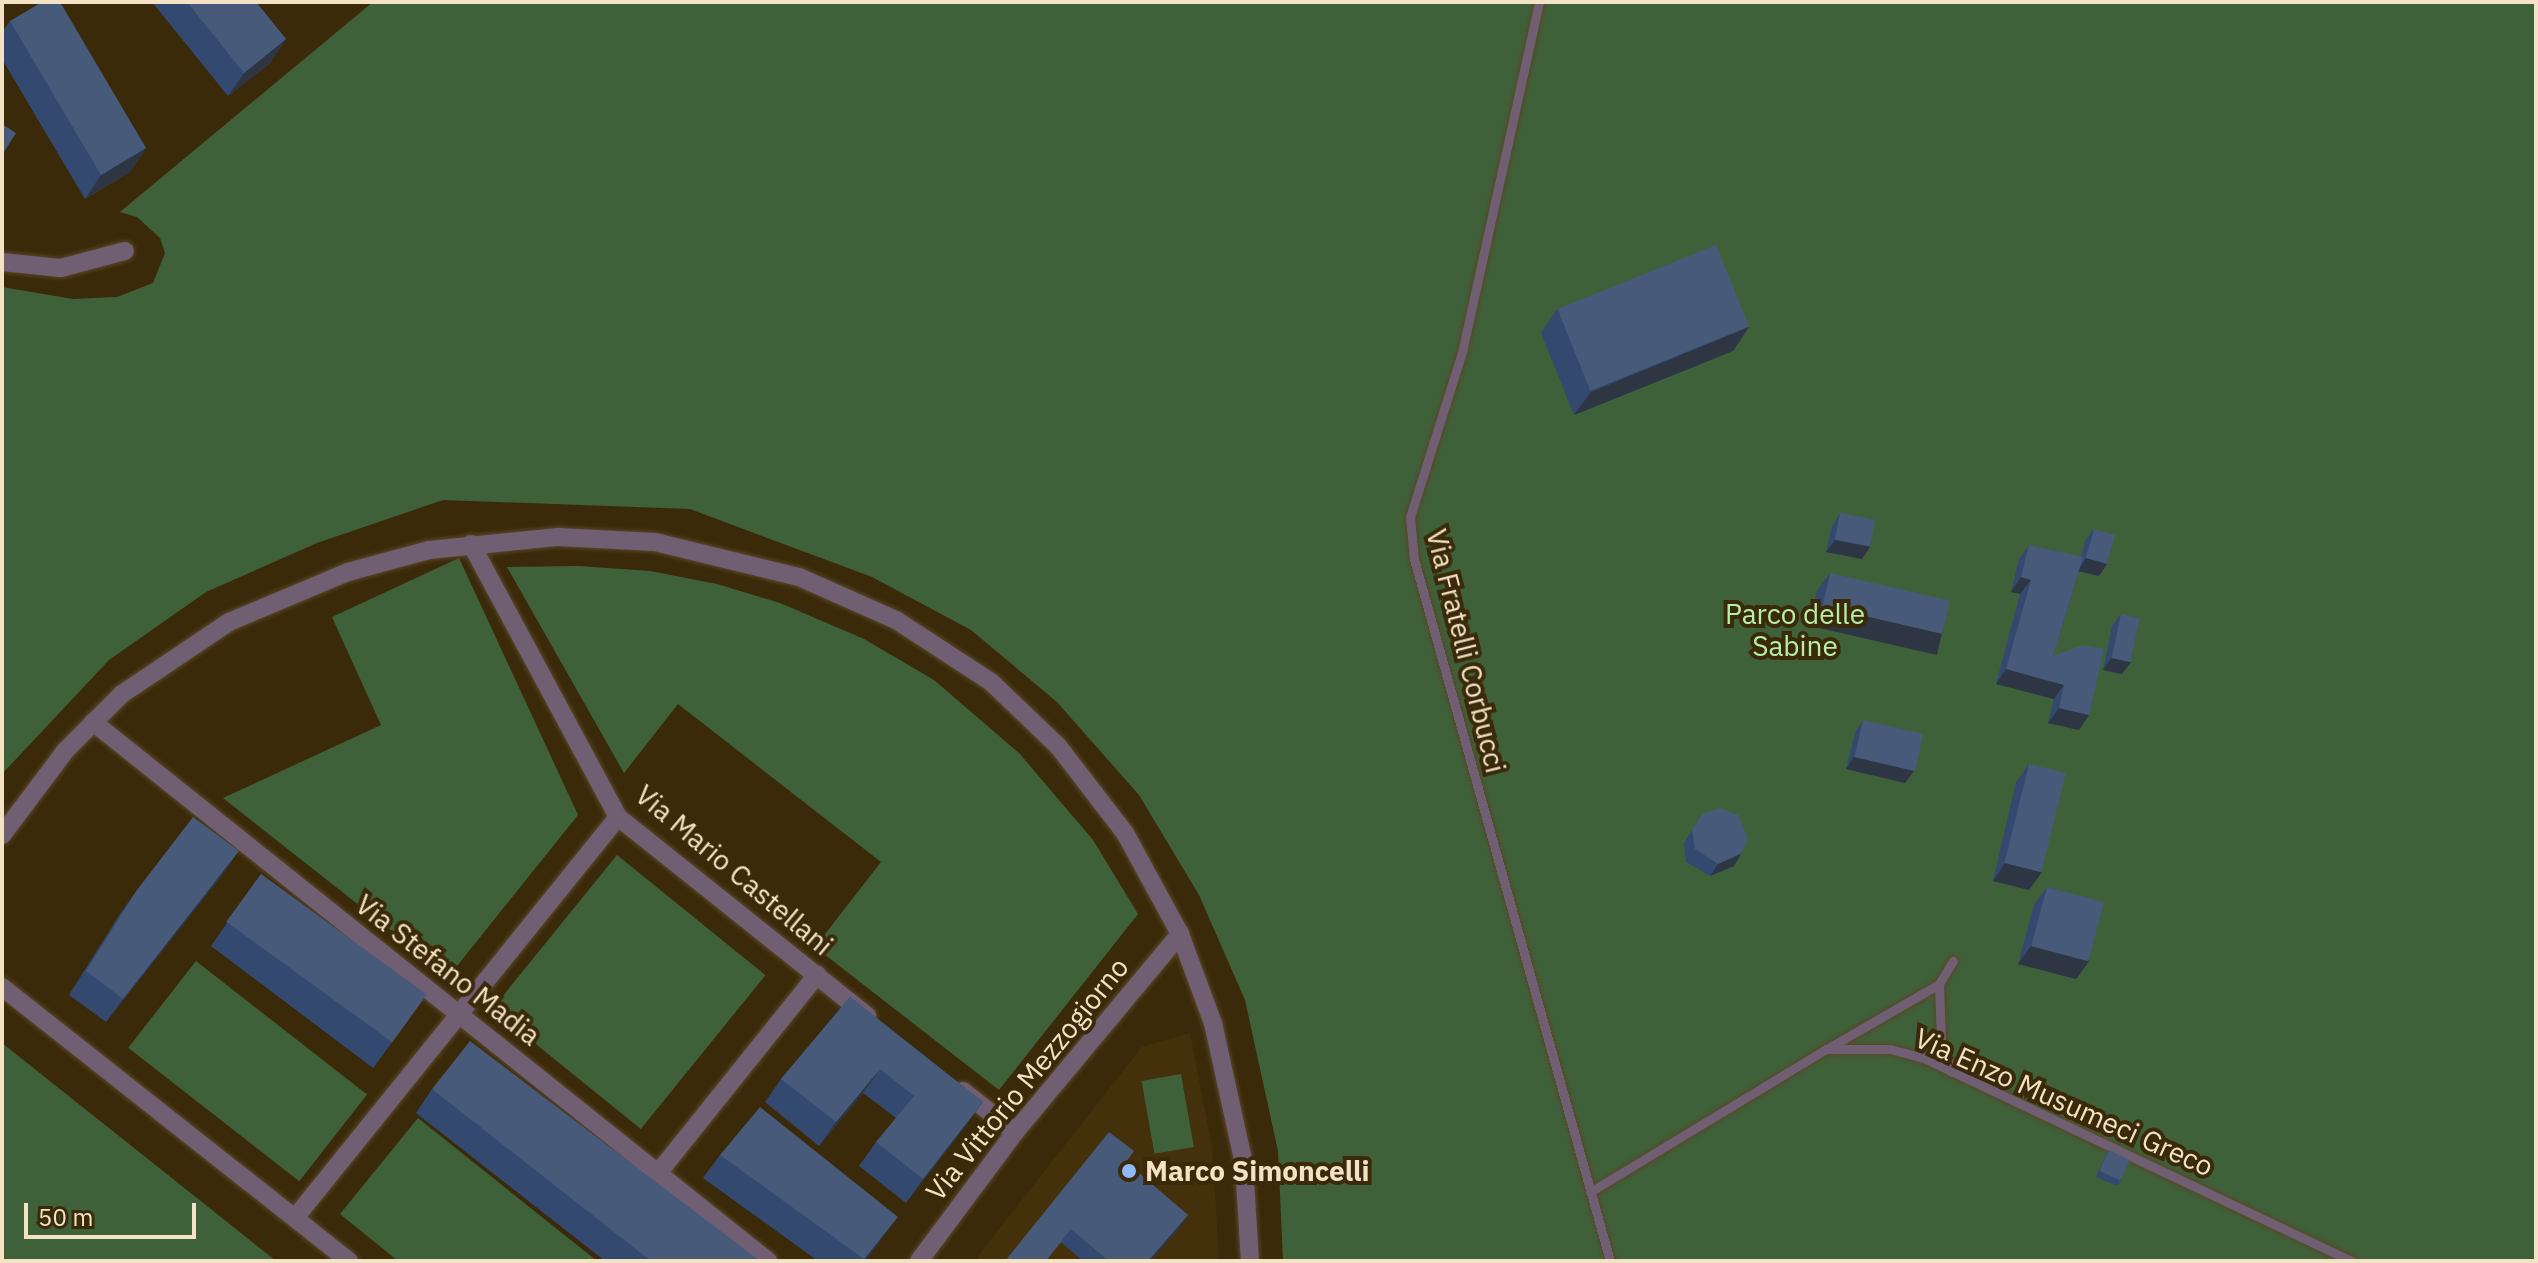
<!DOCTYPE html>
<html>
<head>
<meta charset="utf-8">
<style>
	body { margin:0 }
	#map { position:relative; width:2538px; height:1263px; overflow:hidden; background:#3b2a0a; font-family:"IBM Plex Sans",sans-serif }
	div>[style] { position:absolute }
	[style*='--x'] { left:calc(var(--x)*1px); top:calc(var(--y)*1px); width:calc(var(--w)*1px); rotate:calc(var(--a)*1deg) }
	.built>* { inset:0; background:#44310b }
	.green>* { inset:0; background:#3f613a; transform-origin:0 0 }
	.roads { filter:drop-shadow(0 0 2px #594728) drop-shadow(0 0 2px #594728) }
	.lane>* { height:9px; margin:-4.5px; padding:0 4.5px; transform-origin:4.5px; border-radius:4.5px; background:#705e73 }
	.street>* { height:18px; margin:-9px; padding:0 9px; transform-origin:9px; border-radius:9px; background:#705e73 }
	.wall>* { inset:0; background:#334970 }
	.shaded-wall>* { inset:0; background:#2e3644; transform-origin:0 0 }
	.building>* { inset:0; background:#485a79; transform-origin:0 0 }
	.dots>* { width:22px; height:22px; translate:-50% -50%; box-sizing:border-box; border:4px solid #3b2a0a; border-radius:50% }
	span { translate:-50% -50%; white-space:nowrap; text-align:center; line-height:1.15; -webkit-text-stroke:8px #3b2a0a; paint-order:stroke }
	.park-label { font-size:28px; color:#b3efa9 }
	.street-label { font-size:28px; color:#f4e2c5 }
	.poi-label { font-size:28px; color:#f4e2c5; font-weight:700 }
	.left { translate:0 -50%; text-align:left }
	.frame { position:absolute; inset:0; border:4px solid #f4e2c5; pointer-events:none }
	.scale { position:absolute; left:24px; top:1203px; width:172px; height:36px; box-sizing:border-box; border:4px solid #f4e2c5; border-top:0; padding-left:10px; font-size:24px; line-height:28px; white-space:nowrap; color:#f4e2c5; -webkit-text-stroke:6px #3b2a0a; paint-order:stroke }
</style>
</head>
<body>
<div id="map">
	<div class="built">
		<i style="clip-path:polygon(1190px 1033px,1212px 1147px,1219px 1261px,974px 1261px,1142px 1047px)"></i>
	</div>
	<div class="green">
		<i style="clip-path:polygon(373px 2px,2536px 2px,2536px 1261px,1283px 1261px,1278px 1151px,1245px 1000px,1199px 895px,1139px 795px,1057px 702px,971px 630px,872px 577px,690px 509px,443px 500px,317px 543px,206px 592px,109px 660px,2px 774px,2px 287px,73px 299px,117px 297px,153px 283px,165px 253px,160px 238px,137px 217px,120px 212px)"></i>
		<i style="clip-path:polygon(459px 558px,578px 815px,449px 976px,223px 798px,381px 725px,332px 617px)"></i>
		<i style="clip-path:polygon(579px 566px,650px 571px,717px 584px,780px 603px,864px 639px,934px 680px,1019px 753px,1093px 840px,1138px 914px,999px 1090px,815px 947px,881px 862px,678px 704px,624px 773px,507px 567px)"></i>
		<i style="left:617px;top:855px;width:191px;height:198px;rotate:39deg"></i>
		<i style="left:196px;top:961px;width:217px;height:110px;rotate:38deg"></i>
		<i style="clip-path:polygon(2px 1043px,276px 1261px,2px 1261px)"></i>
		<i style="left:1181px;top:1074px;width:74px;height:40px;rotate:80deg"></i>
		<i style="clip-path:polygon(418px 1118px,597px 1261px,398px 1261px,340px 1214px)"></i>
	</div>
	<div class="roads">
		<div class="lane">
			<i style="--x:1539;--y:2;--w:355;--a:102.4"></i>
			<i style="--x:1463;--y:349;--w:176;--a:107.5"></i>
			<i style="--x:1410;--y:517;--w:42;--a:84.6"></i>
			<i style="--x:1414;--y:559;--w:729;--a:74.4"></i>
			<i style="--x:1939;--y:984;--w:57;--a:88"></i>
			<i style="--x:1941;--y:1041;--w:32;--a:72"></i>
			<i style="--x:1830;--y:1047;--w:126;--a:-30"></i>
			<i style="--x:1939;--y:984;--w:27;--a:-59"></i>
			<i style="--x:1590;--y:1192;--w:276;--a:-31.2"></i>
			<i style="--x:1826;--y:1049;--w:64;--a:0"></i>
			<i style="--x:1890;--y:1049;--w:35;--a:15"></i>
			<i style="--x:1924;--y:1058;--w:474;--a:25.4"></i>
		</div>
		<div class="street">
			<i style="--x:2;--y:262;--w:59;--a:5.8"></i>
			<i style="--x:61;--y:268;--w:66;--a:-14.9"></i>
			<i style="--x:471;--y:544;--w:310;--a:61.7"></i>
			<i style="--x:618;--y:817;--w:319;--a:38.6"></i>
			<i style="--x:93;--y:722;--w:864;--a:38.61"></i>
			<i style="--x:2;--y:835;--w:105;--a:-53.1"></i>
			<i style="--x:65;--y:751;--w:81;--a:-45"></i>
			<i style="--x:122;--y:694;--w:129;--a:-33.9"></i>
			<i style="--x:229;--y:622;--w:129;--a:-22.8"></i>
			<i style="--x:348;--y:572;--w:84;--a:-15.2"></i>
			<i style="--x:429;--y:550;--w:130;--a:-5.8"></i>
			<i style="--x:558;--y:537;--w:97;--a:3"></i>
			<i style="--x:655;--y:542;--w:148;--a:13.7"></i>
			<i style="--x:799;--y:577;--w:106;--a:23.9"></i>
			<i style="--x:896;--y:620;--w:113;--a:33.1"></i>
			<i style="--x:991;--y:682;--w:93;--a:43.7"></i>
			<i style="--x:1058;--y:746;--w:110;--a:52.4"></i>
			<i style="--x:1125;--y:833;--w:115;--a:61.4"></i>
			<i style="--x:1180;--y:934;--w:95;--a:69.7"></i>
			<i style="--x:1213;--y:1023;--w:144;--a:77.6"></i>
			<i style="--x:1244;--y:1164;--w:97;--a:86.5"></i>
			<i style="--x:2;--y:987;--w:442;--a:38.3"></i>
			<i style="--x:963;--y:1091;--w:66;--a:38.3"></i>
			<i style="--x:659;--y:1172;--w:253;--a:-51.3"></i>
			<i style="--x:295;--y:1218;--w:515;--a:-51.15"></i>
			<i style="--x:919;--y:1261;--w:161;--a:-53.3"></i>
			<i style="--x:1015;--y:1132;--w:258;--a:-50.2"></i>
		</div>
	</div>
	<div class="wall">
		<i style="clip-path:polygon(152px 2px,256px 2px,286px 39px,270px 63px,228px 96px)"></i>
		<i style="clip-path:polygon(10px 21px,146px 148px,130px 172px,85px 199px,2px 59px,2px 32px)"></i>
		<i style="clip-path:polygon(1557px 309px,1749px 327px,1733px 351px,1574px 415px,1541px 333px)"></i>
		<i style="clip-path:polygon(1840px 513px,1870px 547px,1862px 559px,1826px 552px,1832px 526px)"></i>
		<i style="clip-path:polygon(2094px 529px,2107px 564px,2099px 576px,2079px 571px,2053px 656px,2089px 715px,2079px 730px,2048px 723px,2054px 699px,1996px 684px,2020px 594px,2011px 592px,2019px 559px,2029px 545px,2081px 557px,2085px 541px)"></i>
		<i style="clip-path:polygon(1830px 573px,1930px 652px,1809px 624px,1817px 591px)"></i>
		<i style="clip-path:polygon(2121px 614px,2122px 674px,2103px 670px,2112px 626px)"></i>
		<i style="clip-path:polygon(1863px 720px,1914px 771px,1905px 783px,1846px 769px,1855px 733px)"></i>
		<i style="clip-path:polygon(2029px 764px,2029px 890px,1993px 881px,2016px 782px)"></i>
		<i style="clip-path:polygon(1702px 814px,1734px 866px,1710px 876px,1686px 862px,1684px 843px)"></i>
		<i style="clip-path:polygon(223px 874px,106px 1022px,69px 995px,120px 914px,137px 890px)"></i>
		<i style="clip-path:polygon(261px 874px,410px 1018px,373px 1068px,211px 946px)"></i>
		<i style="clip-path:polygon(2047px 887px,2089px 961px,2076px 979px,2018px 964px,2034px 905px)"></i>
		<i style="clip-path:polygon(850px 997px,983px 1102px,966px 1125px,906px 1203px,859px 1166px,876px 1142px,896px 1118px,863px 1093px,819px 1146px,765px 1102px,781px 1079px)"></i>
		<i style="clip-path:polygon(432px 1089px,760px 1261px,605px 1261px,416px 1113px)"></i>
		<i style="clip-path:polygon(2109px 1150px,2121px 1180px,2117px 1186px,2096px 1177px,2105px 1157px)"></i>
		<i style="clip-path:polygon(720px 1155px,881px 1240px,865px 1261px,818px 1261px,703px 1178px)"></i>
		<i style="clip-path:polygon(1126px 1162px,1188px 1215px,1178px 1229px,1150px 1261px,1083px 1261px,1062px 1243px,1005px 1261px)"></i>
	</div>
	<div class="shaded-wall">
		<i style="clip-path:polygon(286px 39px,270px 63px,228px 96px,244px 73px)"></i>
		<i style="clip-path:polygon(146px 148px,130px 172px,85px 199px,101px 175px)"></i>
		<i style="clip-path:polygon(1749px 327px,1733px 351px,1574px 415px,1591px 392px)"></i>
		<i style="clip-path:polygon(1835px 540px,1870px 547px,1862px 559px,1826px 552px)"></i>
		<i style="clip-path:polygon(2086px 558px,2107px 564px,2099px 576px,2078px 571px)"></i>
		<i style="clip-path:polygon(2021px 577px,2031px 580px,2020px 594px,2011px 592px)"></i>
		<i style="left:1822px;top:606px;width:123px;height:22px;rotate:13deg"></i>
		<i style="clip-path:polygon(2111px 658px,2131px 662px,2122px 674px,2103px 670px)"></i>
		<i style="clip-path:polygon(2006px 669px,2064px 685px,2054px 699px,1996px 684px)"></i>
		<i style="clip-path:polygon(2059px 708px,2089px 715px,2079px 730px,2048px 723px)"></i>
		<i style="clip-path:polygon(1854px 757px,1914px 771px,1905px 783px,1846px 769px)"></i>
		<i style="clip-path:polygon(239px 851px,223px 874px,106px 1022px,123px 999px)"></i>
		<i style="clip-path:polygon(1742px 853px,1734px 866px,1710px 876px,1718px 864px)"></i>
		<i style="clip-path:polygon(2005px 863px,2042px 872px,2029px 890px,1993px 881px)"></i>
		<i style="clip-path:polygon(2031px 946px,2089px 961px,2076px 979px,2018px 964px)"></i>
		<i style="clip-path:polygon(880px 1069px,863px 1093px,819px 1146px,836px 1122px)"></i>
		<i style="clip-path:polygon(983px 1102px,966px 1125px,906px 1203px,923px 1179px)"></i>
		<i style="clip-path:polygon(1188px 1215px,1178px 1229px,1150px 1261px,1148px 1261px)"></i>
		<i style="clip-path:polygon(898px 1217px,881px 1240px,865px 1261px,863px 1261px)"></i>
	</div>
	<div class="building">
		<i style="clip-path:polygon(42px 2px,60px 2px,146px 148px,101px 175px,10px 21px)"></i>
		<i style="clip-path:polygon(187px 2px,256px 2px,286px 39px,244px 73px)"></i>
		<i style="clip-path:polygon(2px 124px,16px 133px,2px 155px)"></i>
		<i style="left:1716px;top:245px;width:88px;height:171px;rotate:68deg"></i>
		<i style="left:1840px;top:513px;width:36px;height:27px;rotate:11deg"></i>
		<i style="left:2094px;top:529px;width:22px;height:30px;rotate:16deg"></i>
		<i style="clip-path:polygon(2029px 545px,2083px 557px,2053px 656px,2083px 645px,2104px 649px,2089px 715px,2059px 708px,2064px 685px,2006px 669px,2031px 580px,2021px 577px)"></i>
		<i style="left:1830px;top:573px;width:123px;height:34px;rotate:13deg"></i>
		<i style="left:2121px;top:614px;width:19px;height:45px;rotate:12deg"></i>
		<i style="left:1863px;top:720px;width:62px;height:38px;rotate:13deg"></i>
		<i style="left:2029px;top:764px;width:38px;height:102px;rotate:14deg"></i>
		<i style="clip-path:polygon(1720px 808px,1738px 815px,1748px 838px,1742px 853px,1718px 864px,1695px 849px,1692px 830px,1702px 814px)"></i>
		<i style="clip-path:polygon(193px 817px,239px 851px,123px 999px,86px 971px,137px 890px)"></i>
		<i style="left:261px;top:874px;width:205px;height:59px;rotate:36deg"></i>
		<i style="left:2047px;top:887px;width:59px;height:61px;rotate:15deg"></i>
		<i style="clip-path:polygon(850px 997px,983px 1102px,923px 1179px,876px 1142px,914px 1096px,880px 1069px,836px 1122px,781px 1079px)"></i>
		<i style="clip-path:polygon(470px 1041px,760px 1261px,651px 1261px,432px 1089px)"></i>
		<i style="clip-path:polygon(760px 1107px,898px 1217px,864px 1259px,720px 1155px)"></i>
		<i style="clip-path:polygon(1109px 1132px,1134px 1151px,1126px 1162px,1188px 1215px,1148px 1261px,1109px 1261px,1071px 1229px,1046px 1261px,1005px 1261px)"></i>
		<i style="left:2109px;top:1150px;width:23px;height:23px;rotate:25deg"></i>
	</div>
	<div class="dots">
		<i style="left:1129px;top:1171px;background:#90b8fd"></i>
	</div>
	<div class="park-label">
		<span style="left:1795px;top:630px">Parco delle<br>Sabine</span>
	</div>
	<div class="street-label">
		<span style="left:1466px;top:651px;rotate:76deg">Via Fratelli Corbucci</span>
		<span style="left:734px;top:870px;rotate:40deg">Via Mario Castellani</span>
		<span style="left:448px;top:970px;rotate:38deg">Via Stefano Madia</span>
		<span style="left:1027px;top:1079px;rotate:-51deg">Via Vittorio Mezzogiorno</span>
		<span style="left:2064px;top:1102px;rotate:24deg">Via Enzo Musumeci Greco</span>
	</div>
	<div class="poi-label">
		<span class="left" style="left:1145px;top:1171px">Marco Simoncelli</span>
	</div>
	<div class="frame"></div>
	<div class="scale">50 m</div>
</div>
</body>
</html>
